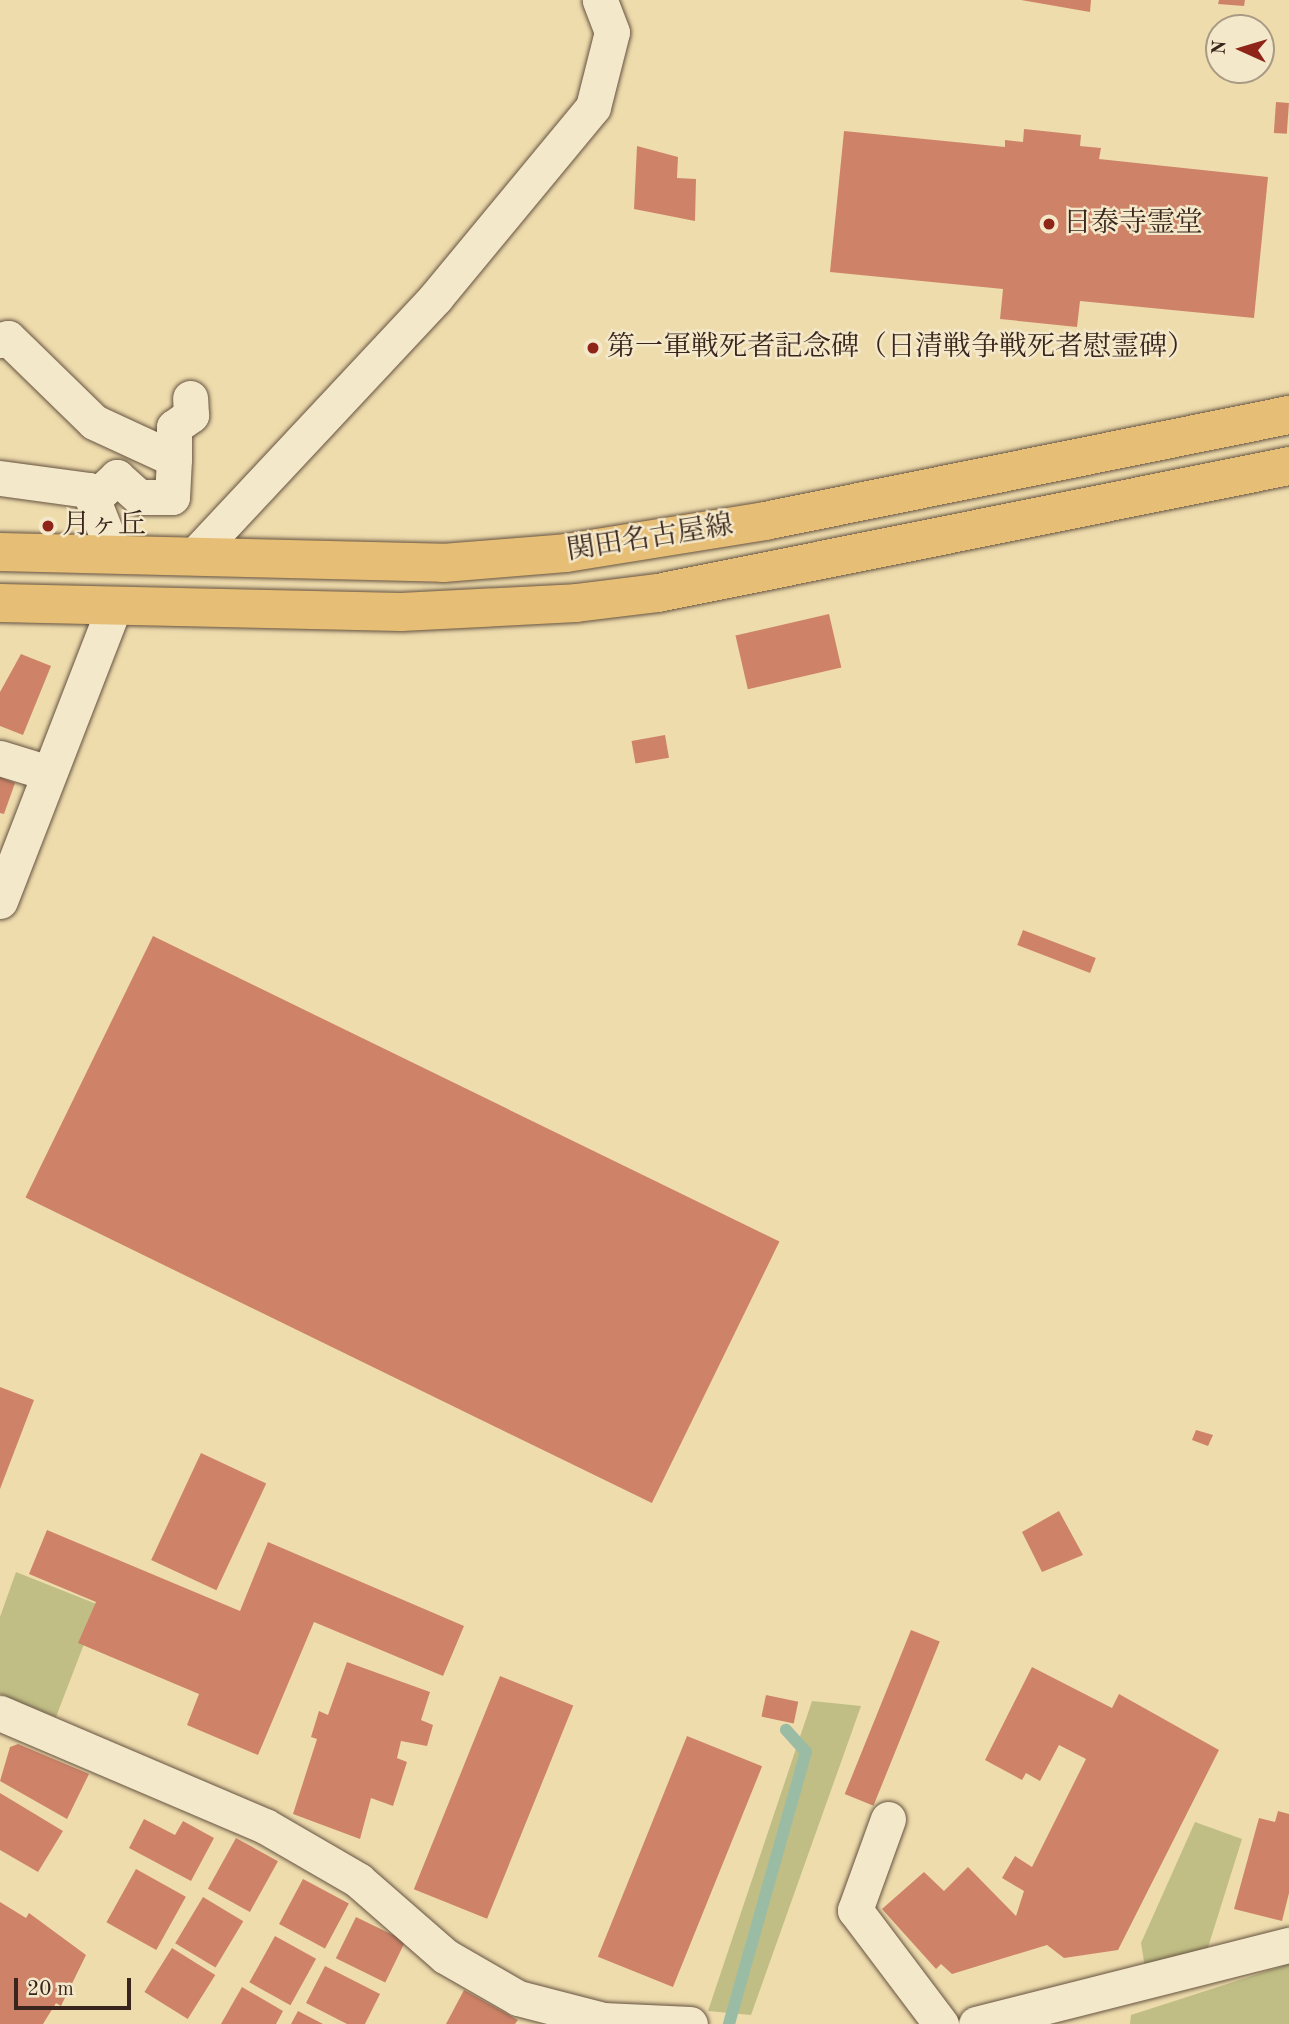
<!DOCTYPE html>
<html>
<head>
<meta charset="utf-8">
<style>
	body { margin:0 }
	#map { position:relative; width:1289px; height:2024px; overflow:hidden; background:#eedcad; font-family:"Old Standard TT","Noto Serif JP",serif }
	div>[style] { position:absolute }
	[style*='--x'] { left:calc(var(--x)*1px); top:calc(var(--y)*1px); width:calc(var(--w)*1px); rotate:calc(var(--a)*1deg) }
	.green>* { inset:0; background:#c0be85 }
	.stream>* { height:12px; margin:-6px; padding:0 6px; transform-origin:6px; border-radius:6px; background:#9bbca4 }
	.building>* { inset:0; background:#ce8368; transform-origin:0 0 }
	.roads { filter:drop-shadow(0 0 2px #665341) drop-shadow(0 0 2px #665341) }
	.minor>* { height:35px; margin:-17.5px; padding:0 17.5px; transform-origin:17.5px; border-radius:17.5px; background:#f4e8ca }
	.primary>* { height:38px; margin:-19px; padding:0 19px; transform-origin:19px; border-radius:19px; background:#e7be76 }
	.dots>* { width:19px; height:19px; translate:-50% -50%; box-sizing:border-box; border:4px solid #f4e8ca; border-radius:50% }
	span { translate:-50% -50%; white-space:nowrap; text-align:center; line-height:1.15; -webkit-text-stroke:5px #f4e8ca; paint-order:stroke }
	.poi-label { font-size:28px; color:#39251d }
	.left { translate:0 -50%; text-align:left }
	.street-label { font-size:28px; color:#39251d }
	.north { position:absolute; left:1205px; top:14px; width:70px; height:70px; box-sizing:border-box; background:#f4e8ca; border:2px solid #a99a85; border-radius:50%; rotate:274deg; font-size:19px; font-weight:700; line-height:28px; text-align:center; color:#39251d }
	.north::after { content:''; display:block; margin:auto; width:24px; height:32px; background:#8f2418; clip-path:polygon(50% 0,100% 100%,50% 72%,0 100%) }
	.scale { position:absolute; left:14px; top:1978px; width:117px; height:32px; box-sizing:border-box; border:4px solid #39251d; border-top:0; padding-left:9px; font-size:21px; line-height:24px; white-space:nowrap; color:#39251d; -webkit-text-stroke:5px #f4e8ca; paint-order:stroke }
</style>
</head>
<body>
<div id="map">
	<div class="green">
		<i style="clip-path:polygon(16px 1572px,99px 1605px,56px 1717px,0 1694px,0 1617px)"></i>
		<i style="clip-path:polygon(812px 1701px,861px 1706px,751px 2015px,708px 2011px)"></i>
		<i style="clip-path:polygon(1195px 1822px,1242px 1839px,1205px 1957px,1146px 1974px,1141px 1943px)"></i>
		<i style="clip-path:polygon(1289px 1964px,1289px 2024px,1130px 2024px,1131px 2015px)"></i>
	</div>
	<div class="stream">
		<i style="--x:729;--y:2024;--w:283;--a:-74.2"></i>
		<i style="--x:806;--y:1752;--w:30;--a:-132"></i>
	</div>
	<div class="building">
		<i style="clip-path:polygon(1021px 0,1091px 0,1090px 12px)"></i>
		<i style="clip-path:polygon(1219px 0,1245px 0,1244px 6px,1218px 4px)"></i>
		<i style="left:1276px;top:102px;width:13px;height:31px;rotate:4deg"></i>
		<i style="clip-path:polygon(1024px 129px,1081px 135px,1080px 146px,1101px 148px,1099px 159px,1268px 177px,1254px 318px,1080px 301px,1077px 327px,1000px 319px,1003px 289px,830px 272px,844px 131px,1005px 147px,1005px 140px,1023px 142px)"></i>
		<i style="clip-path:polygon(637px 146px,678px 157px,677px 178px,696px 179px,695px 221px,634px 209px)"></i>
		<i style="left:829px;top:614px;width:55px;height:96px;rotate:77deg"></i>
		<i style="clip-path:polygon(21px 654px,51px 666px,23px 735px,0 726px,0 692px)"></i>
		<i style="left:665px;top:735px;width:23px;height:34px;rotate:80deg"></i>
		<i style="clip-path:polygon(0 777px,15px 783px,4px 814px,0 813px)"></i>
		<i style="left:1023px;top:930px;width:78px;height:16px;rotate:21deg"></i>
		<i style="left:153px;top:936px;width:697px;height:291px;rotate:26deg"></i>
		<i style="clip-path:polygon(0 1387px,34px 1400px,0 1489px)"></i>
		<i style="clip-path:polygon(1196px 1430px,1213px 1435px,1208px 1446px,1192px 1440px)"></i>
		<i style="left:201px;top:1453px;width:72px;height:118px;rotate:25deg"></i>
		<i style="clip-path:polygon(1059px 1511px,1083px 1555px,1042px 1572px,1022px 1532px)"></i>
		<i style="clip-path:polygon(47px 1530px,240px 1611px,268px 1542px,464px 1626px,443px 1676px,314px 1622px,258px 1755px,187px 1725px,199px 1694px,78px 1643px,96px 1602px,29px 1574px)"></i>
		<i style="left:911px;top:1630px;width:31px;height:177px;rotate:22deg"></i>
		<i style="clip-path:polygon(347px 1662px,430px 1692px,421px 1720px,433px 1725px,427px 1746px,401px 1741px,397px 1758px,407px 1762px,393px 1806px,371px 1798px,360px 1839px,293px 1814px,317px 1739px,311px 1737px,319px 1711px,328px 1715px)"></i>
		<i style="clip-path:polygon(1032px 1667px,1112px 1708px,1119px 1694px,1219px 1750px,1118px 1950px,1064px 1958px,1047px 1945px,952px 1974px,941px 1964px,936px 1969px,882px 1909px,924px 1872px,944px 1891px,968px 1867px,1016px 1916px,1024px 1891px,1002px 1878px,1015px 1856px,1032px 1867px,1086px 1759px,1059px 1745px,1040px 1781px,1026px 1773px,1022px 1780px,985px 1760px)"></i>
		<i style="left:500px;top:1676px;width:79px;height:230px;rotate:22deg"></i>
		<i style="left:766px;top:1695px;width:33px;height:22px;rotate:12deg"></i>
		<i style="left:687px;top:1736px;width:81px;height:238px;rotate:22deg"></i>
		<i style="clip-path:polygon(18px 1744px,89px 1774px,67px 1819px,0 1781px,10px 1747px)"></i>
		<i style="clip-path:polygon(0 1793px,63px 1831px,38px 1872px,0 1850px)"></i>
		<i style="clip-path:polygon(1278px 1811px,1289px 1814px,1289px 1893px,1282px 1921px,1234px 1909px,1259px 1818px,1275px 1822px)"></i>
		<i style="clip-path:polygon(144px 1819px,175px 1835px,183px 1821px,214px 1838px,191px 1881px,129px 1848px)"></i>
		<i style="left:236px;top:1838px;width:48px;height:58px;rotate:29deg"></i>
		<i style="left:136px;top:1869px;width:57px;height:61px;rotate:29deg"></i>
		<i style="left:303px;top:1879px;width:52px;height:51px;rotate:28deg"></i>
		<i style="left:203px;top:1897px;width:47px;height:54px;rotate:31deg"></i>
		<i style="clip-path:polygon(0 1902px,26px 1918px,29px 1913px,86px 1955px,61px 2006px,56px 2003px,43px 2024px,0 2024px)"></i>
		<i style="left:356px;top:1917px;width:55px;height:46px;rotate:26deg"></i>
		<i style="left:275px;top:1936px;width:47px;height:53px;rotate:29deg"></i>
		<i style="left:172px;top:1948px;width:51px;height:52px;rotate:32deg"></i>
		<i style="clip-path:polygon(325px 1966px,380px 1994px,365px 2024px,347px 2024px,306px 2003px)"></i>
		<i style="clip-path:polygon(242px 1987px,283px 2011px,276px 2024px,221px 2024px)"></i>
		<i style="clip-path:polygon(464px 1990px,518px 2020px,515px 2024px,446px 2024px)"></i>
		<i style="clip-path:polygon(298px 2011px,323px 2024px,291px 2024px)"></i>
	</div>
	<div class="roads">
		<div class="minor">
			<i style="--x:0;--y:340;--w:8;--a:-14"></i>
			<i style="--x:8;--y:338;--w:120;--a:44.3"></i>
			<i style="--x:94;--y:422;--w:88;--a:24.8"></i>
			<i style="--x:174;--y:459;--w:38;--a:93"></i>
			<i style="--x:172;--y:497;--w:33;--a:180"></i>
			<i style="--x:139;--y:497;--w:30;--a:-138"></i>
			<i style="--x:117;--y:477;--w:33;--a:137"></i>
			<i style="--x:174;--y:459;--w:32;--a:-90"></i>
			<i style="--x:174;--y:427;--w:21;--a:-35"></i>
			<i style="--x:191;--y:415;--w:17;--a:-93"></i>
			<i style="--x:0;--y:478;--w:90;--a:7.7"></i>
			<i style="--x:89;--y:490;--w:68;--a:68.4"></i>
			<i style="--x:193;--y:557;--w:356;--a:-46.9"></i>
			<i style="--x:436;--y:297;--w:246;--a:-50.4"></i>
			<i style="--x:593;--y:107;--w:77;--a:-75.8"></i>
			<i style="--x:612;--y:32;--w:34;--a:-111"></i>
			<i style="--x:0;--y:758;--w:51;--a:17"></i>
			<i style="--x:0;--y:901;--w:318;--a:-68.8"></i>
			<i style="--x:0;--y:1713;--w:288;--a:23.1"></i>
			<i style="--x:265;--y:1826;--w:108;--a:30.1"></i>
			<i style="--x:358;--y:1880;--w:116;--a:41.1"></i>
			<i style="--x:445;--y:1956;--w:84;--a:29.9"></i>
			<i style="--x:518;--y:1998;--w:88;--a:14.5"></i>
			<i style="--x:603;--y:2020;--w:87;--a:2.6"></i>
			<i style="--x:888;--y:1819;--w:97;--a:109.9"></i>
			<i style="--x:855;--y:1910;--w:143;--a:53"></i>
			<i style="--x:976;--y:2024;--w:323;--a:-14.2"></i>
		</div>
		<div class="primary">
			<i style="--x:0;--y:552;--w:443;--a:1.4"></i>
			<i style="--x:443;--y:563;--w:123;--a:-4.6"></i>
			<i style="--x:566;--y:553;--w:202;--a:-9.1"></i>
			<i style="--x:765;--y:521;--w:535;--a:-11.44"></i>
			<i style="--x:0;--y:603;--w:401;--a:1.3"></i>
			<i style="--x:401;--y:612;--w:175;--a:-2.9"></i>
			<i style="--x:576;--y:603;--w:83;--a:-7"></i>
			<i style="--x:658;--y:593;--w:644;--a:-11.38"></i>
		</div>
	</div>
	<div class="dots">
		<i style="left:1049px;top:224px;background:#8f2418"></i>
		<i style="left:593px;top:348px;background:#8f2418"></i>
		<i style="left:48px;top:526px;background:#8f2418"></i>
	</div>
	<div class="poi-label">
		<span class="left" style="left:1063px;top:224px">日泰寺霊堂</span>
		<span class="left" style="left:607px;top:348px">第一軍戦死者記念碑（日清戦争戦死者慰霊碑）</span>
		<span class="left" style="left:62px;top:526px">月ヶ丘</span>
	</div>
	<div class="street-label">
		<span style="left:650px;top:539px;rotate:-9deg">関田名古屋線</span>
	</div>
	<div class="north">N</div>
	<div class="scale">20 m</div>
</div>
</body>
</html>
